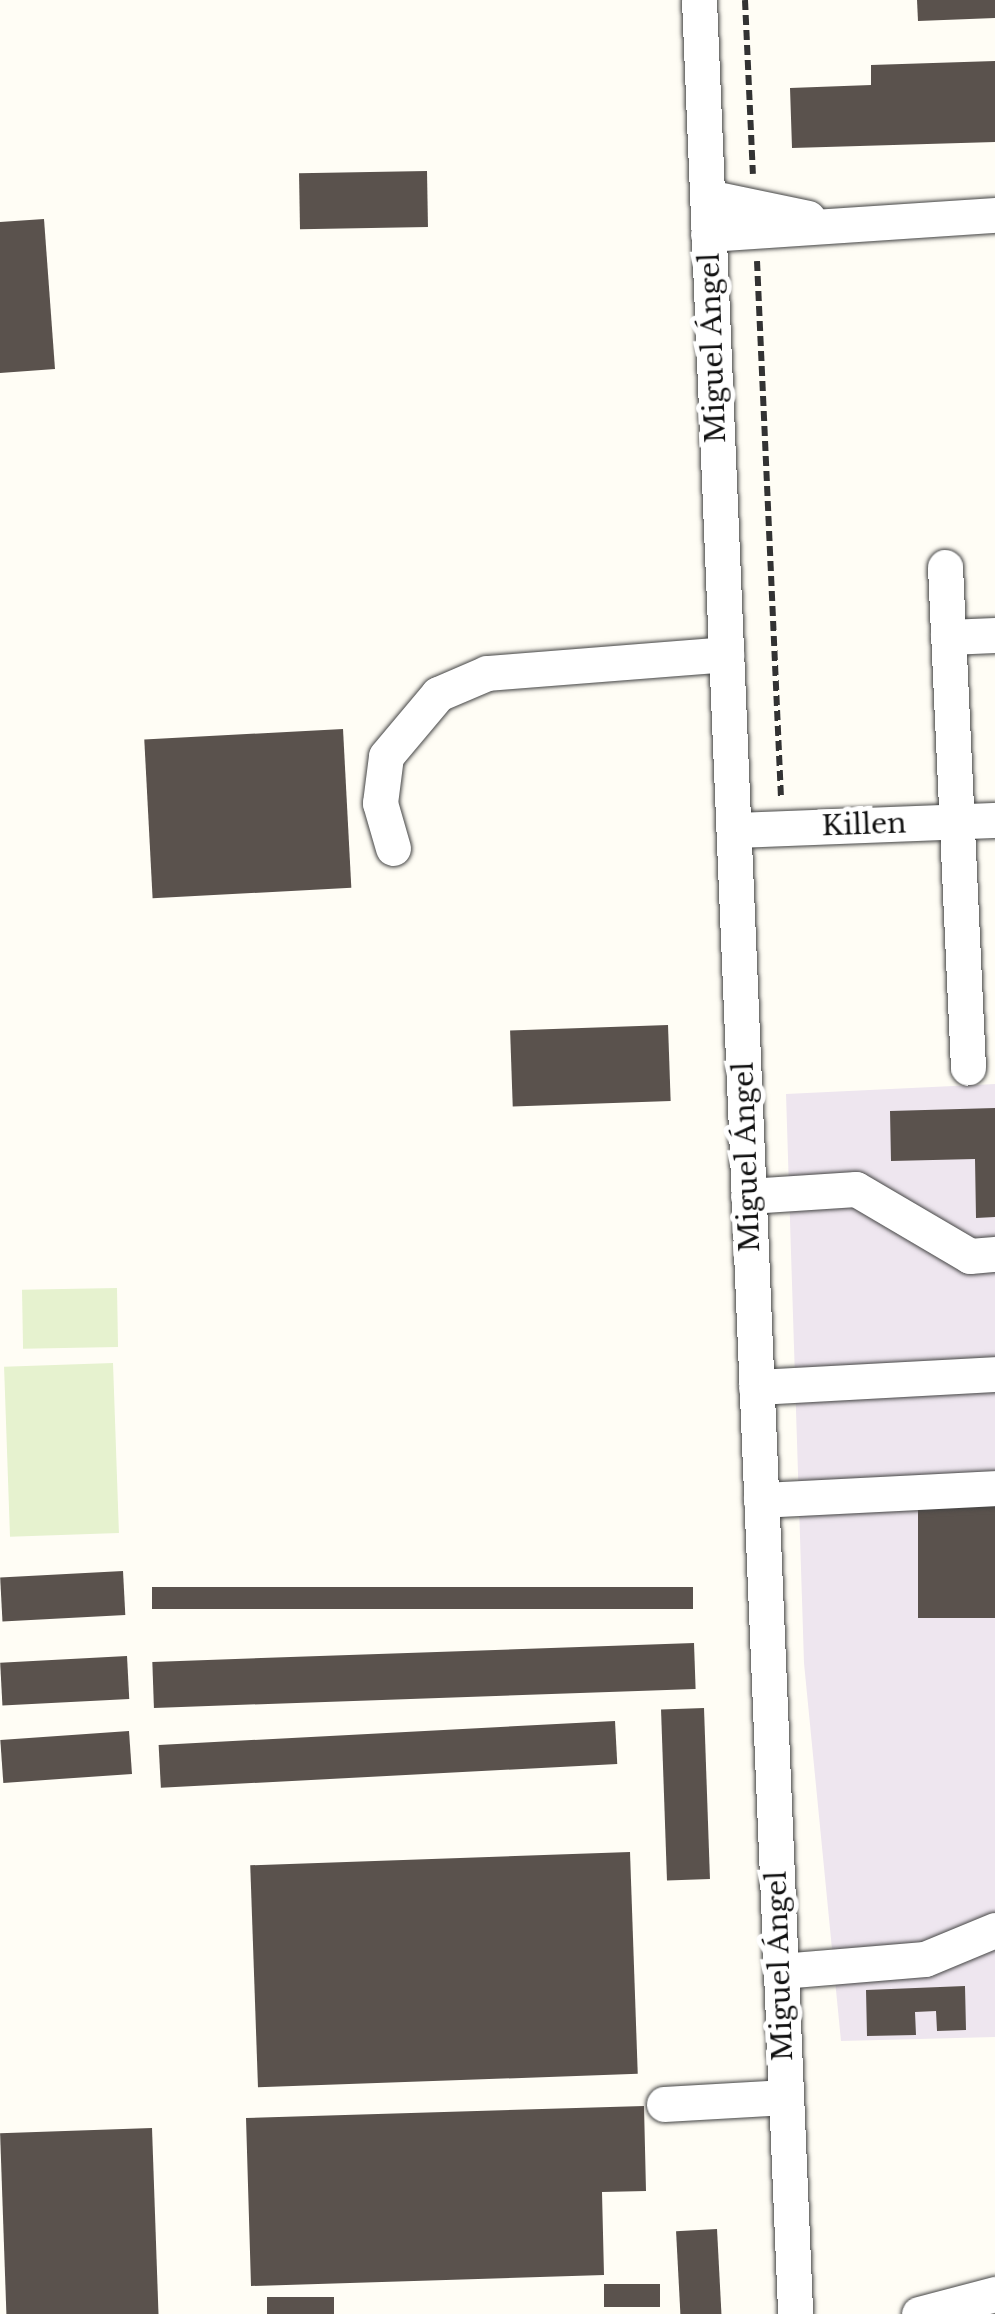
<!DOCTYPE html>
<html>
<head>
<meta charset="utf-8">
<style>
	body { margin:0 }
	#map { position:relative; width:995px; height:2314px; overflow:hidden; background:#fffdf5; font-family:"Libre Baskerville",serif }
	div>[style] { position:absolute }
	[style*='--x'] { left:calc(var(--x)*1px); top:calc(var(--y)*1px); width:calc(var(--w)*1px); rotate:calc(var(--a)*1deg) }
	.industrial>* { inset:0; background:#eee6ef }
	.pitch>* { inset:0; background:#e6f2cf; transform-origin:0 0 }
	.building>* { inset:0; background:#5a524d; transform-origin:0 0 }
	.path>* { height:6px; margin-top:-3px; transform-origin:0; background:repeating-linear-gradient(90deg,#333 0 10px,transparent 0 15px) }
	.roads { filter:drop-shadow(0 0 2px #444) drop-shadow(0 0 2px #444) }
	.minor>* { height:35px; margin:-17.5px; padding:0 17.5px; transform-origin:17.5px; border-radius:17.5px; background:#fff }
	span { translate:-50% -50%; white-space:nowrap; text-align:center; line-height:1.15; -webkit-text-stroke:10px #fff; paint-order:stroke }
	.street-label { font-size:28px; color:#111 }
</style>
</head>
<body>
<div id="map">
	<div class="industrial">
		<i style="clip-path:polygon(995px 1084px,995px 2037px,841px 2041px,804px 1663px,786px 1094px)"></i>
	</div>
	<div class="pitch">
		<i style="left:117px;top:1288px;width:59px;height:95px;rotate:89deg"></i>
		<i style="left:113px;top:1363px;width:170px;height:109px;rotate:88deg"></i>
	</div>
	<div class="building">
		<i style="clip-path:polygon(917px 0,995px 0,995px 18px,918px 21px)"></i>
		<i style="clip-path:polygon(995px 61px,995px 142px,792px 148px,790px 88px,871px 85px,871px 65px)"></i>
		<i style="left:427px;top:171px;width:56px;height:128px;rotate:89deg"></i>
		<i style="clip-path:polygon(44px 219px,55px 369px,0 373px,0 222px)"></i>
		<i style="left:343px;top:729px;width:159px;height:199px;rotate:87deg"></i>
		<i style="left:668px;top:1025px;width:76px;height:158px;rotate:88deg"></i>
		<i style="clip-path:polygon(995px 1108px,995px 1217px,976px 1218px,975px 1159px,891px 1161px,890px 1111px)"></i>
		<i style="left:995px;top:1505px;width:113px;height:77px;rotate:90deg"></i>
		<i style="left:123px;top:1571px;width:44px;height:123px;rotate:87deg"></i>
		<i style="left:693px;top:1587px;width:22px;height:541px;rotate:90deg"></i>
		<i style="left:694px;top:1643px;width:46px;height:542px;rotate:88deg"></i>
		<i style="left:127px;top:1656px;width:43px;height:127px;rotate:87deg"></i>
		<i style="left:704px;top:1708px;width:171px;height:43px;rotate:88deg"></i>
		<i style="left:615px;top:1721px;width:43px;height:457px;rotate:87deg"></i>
		<i style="left:129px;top:1731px;width:43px;height:129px;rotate:86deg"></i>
		<i style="left:630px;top:1852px;width:222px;height:380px;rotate:88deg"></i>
		<i style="clip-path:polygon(965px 1986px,966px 2030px,937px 2031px,936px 2011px,915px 2012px,916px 2035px,867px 2036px,866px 1990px)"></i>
		<i style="clip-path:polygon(644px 2106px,646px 2191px,602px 2192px,604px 2275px,251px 2286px,246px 2118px)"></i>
		<i style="left:152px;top:2128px;width:186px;height:152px;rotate:88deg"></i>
		<i style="left:717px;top:2229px;width:85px;height:41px;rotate:87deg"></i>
		<i style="left:660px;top:2284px;width:23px;height:56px;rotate:90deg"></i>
		<i style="left:334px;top:2297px;width:17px;height:67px;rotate:90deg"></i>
	</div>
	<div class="path">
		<i style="--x:745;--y:0;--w:174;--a:87.4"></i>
		<i style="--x:757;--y:261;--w:538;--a:87.44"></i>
	</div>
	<div class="roads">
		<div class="minor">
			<i style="--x:699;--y:0;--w:2316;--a:87.62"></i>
			<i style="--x:707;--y:197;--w:103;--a:11.7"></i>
			<i style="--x:708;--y:234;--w:288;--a:-3.8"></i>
			<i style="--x:945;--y:567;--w:501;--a:87.37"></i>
			<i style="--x:948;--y:637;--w:47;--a:-2.4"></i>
			<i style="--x:734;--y:830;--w:261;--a:-2.2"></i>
			<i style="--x:393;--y:848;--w:47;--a:-106.1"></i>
			<i style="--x:380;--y:803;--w:47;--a:-82.7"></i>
			<i style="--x:386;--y:756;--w:81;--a:-50"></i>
			<i style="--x:438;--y:694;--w:53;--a:-23.2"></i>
			<i style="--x:487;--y:673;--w:240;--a:-4.5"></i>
			<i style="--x:748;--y:1196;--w:108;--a:-3.7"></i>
			<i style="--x:856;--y:1189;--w:132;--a:30.4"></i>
			<i style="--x:970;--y:1256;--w:25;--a:-5"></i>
			<i style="--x:756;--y:1387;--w:239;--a:-3.1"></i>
			<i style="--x:761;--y:1500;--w:234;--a:-2.9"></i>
			<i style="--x:781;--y:1971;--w:144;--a:-4.8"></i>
			<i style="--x:925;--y:1959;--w:76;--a:-22.5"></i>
			<i style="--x:664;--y:2104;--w:122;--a:-3.3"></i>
			<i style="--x:919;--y:2314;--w:79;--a:-14.7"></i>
		</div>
	</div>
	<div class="street-label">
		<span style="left:713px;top:348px;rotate:-92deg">Miguel Ángel</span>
		<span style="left:864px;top:825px;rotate:-2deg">Killen</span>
		<span style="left:747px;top:1157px;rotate:-92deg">Miguel Ángel</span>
		<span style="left:780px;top:1966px;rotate:-92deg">Miguel Ángel</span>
	</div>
</div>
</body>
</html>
